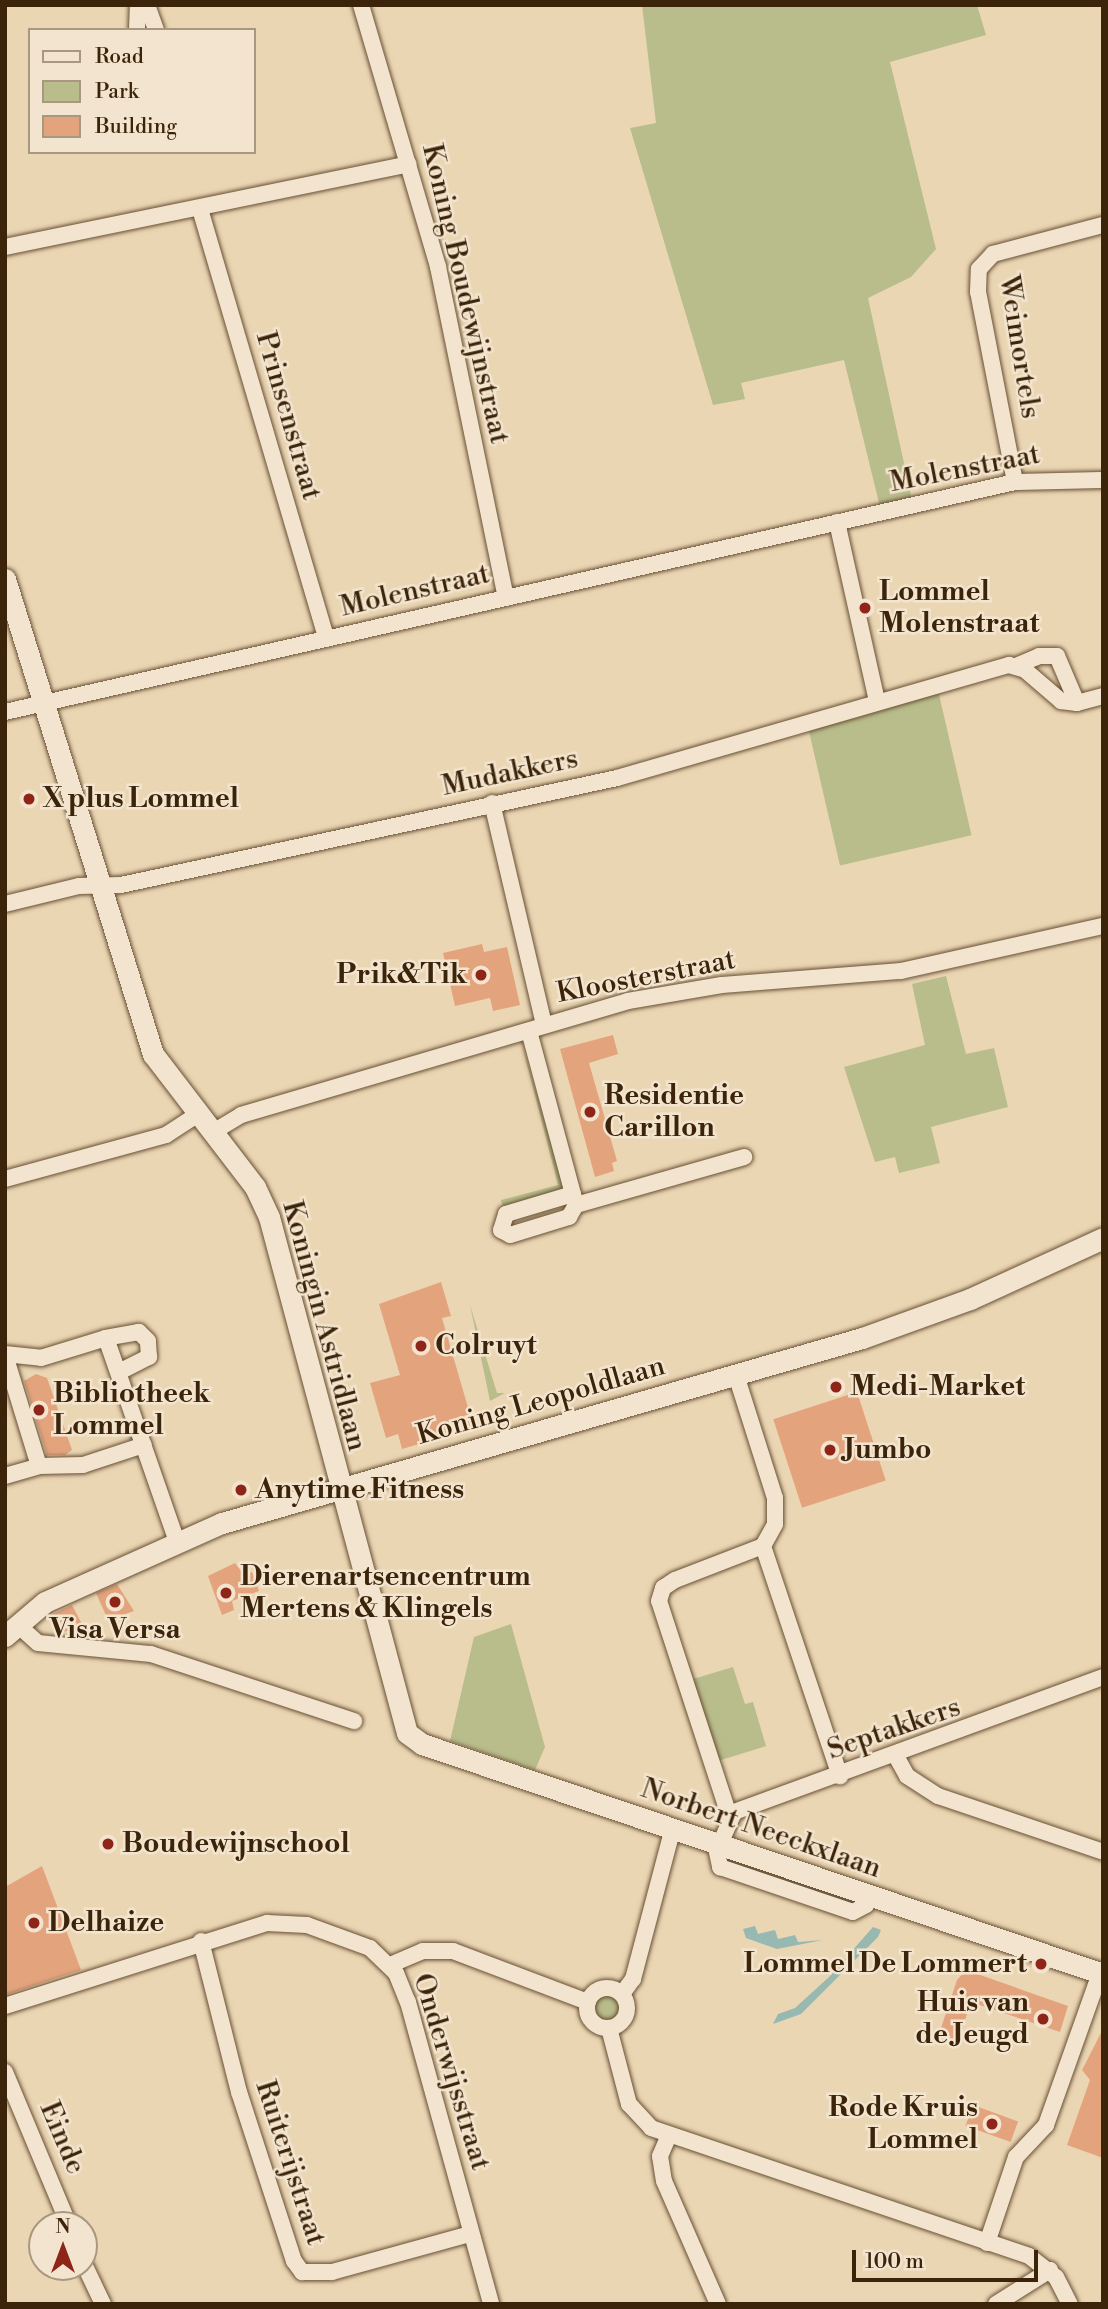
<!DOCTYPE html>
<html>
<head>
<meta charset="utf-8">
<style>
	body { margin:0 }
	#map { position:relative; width:1108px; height:2309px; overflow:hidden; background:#ebd6b4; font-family:"Libre Bodoni",serif }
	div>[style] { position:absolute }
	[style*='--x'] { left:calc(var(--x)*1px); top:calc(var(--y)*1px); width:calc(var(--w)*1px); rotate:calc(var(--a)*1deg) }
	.green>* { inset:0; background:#b9bd8c; transform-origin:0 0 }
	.round { border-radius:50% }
	.water>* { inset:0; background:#98b9b1 }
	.building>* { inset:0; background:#e3a37d; transform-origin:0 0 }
	.roads { filter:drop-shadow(0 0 2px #685034) drop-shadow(0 0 2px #685034) }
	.minor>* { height:16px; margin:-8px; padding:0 8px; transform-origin:8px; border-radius:8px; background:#f2e4ce }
	.minor>.ring { margin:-8px; padding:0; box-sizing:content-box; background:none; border:16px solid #f2e4ce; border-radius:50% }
	.secondary>* { height:21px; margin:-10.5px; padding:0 10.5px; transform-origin:10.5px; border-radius:10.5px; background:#f2e4ce }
	.dots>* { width:19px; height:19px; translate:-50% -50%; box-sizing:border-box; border:4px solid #f2e4ce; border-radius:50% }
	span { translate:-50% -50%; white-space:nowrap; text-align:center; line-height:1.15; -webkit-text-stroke:5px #f2e4ce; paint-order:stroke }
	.street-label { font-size:28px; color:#3c240a }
	.poi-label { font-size:28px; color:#3c240a; font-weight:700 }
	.left { translate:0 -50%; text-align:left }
	.right { translate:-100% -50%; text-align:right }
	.frame { position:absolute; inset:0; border:7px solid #3c240a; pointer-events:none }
	.legend { position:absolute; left:28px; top:28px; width:228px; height:126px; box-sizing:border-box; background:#f2e4ce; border:2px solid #a99780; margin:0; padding:9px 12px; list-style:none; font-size:21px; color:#3c240a }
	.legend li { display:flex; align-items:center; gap:14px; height:35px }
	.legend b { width:35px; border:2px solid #a99780 }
	.north { position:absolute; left:28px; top:2211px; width:70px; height:70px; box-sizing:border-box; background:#f2e4ce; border:2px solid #a99780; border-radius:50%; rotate:0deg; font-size:19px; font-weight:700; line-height:28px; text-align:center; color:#3c240a }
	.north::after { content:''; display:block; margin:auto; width:24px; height:32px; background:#8f2418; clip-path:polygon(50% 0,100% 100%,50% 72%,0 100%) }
	.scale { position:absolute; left:852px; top:2250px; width:186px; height:32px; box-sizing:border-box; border:4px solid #3c240a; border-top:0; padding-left:9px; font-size:21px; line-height:24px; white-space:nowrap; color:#3c240a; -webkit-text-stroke:5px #f2e4ce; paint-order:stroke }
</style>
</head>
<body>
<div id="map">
	<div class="green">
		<i style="clip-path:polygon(642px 5px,977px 5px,986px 35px,890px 62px,936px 249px,911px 277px,868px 298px,912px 500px,880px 507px,844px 360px,741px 383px,745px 399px,713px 405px,630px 128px,656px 123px)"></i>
		<i style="left:938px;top:690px;width:149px;height:135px;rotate:77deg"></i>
		<i style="clip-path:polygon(946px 976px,966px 1054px,994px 1048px,1008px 1107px,931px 1127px,940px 1163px,899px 1173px,895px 1157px,875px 1162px,844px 1067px,925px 1045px,912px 984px)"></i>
		<i style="clip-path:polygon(521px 1041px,565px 1190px,503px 1207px,501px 1200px,558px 1185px)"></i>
		<i style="clip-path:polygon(470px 1305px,497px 1393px,505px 1393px,490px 1401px)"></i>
		<i style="clip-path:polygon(511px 1624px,545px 1747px,535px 1770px,450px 1741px,474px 1637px)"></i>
		<i style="clip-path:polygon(733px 1667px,745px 1704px,753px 1702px,766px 1746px,718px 1761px,693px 1679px)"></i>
		<i class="round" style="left:594px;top:1995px;width:26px;height:26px"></i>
	</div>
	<div class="water">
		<i style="clip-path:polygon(755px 1926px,758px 1934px,775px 1930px,778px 1939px,795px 1935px,798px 1942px,823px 1940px,777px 1949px,746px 1938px,743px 1929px)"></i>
		<i style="clip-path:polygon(873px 1927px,881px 1930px,878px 1937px,801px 2014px,773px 2024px,778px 2014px,795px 2008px,829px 1977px)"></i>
	</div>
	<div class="building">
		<i style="clip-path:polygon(482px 944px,484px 952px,507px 947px,520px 1005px,493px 1011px,490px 998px,455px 1006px,443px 953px)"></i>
		<i style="clip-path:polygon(613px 1035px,618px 1054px,589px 1063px,617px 1161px,612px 1163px,614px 1171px,595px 1177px,560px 1049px)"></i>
		<i style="clip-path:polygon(441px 1282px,451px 1316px,442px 1318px,474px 1428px,402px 1449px,398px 1434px,386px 1438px,370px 1383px,400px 1375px,379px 1304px)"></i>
		<i style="clip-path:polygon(36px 1374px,47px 1378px,72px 1450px,65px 1455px,47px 1455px,24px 1381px)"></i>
		<i style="left:857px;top:1392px;width:93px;height:88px;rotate:72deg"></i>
		<i style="clip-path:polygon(235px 1563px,244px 1575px,252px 1572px,259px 1591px,232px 1601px,234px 1610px,222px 1615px,208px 1576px)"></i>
		<i style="clip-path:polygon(117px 1584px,134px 1611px,108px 1620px,96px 1593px)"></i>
		<i style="clip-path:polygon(72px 1605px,83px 1626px,57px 1634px,49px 1616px)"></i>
		<i style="clip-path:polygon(42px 1866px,81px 1970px,5px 1995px,5px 1887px)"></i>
		<i style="clip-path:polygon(966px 1970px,1068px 2006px,1060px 2032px,971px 2002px,957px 2044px,938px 2037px,957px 1980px)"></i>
		<i style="clip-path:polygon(1103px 2029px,1103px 2158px,1067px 2145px,1090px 2080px,1082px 2070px)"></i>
		<i style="left:973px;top:2105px;width:48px;height:22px;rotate:20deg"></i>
	</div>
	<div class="roads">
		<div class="minor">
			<i style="--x:147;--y:5;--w:27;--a:70"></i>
			<i style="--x:361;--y:5;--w:273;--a:73.6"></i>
			<i style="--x:438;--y:267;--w:337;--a:78.4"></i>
			<i style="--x:137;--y:30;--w:25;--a:-88"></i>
			<i style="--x:200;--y:209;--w:447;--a:73.6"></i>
			<i style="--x:5;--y:247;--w:412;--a:-11.6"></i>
			<i style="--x:1015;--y:482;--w:194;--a:-101"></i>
			<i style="--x:978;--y:292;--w:23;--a:-88"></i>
			<i style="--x:979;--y:269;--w:21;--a:-47"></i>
			<i style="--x:993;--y:254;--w:114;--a:-14.8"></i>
			<i style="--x:837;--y:522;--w:183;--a:77.4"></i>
			<i style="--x:1018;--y:665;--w:23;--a:-23"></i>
			<i style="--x:1039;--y:656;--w:18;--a:0"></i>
			<i style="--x:1057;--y:656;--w:51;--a:66.9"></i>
			<i style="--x:5;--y:712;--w:1036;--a:-12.83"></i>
			<i style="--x:1015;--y:482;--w:88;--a:-1.3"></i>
			<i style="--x:492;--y:803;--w:228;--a:76.8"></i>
			<i style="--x:5;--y:904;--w:76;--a:-13.7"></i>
			<i style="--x:79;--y:886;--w:42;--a:-1.4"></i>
			<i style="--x:121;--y:885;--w:507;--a:-12.17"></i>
			<i style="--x:617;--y:778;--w:408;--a:-16.1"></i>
			<i style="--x:1009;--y:665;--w:17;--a:17"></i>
			<i style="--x:1025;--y:670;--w:48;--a:40.7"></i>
			<i style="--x:1061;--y:701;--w:16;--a:7"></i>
			<i style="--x:1077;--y:703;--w:27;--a:-15"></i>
			<i style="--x:529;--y:1031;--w:180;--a:74.9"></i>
			<i style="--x:576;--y:1205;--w:175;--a:-15.9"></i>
			<i style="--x:213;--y:1132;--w:33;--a:-31"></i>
			<i style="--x:241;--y:1115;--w:403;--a:-16.4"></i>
			<i style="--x:628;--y:1001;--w:95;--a:-9.7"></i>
			<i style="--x:722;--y:985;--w:180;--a:-4.5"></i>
			<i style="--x:901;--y:971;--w:207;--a:-12.6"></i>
			<i style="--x:5;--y:1179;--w:167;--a:-15.3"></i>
			<i style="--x:166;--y:1135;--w:38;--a:-33"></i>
			<i style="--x:573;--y:1194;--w:70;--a:163.4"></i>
			<i style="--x:506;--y:1214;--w:17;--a:107"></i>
			<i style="--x:501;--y:1230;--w:10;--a:29"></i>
			<i style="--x:510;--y:1235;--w:62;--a:-17"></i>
			<i style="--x:569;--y:1217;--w:14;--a:-60"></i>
			<i style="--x:5;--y:1354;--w:36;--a:6"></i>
			<i style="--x:41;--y:1358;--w:68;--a:-17.1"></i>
			<i style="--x:5;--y:1355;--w:116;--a:73"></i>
			<i style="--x:119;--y:1372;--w:34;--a:-27"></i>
			<i style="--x:149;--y:1357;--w:16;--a:-94"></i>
			<i style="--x:148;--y:1341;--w:13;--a:-135"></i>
			<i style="--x:139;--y:1332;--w:34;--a:170"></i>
			<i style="--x:106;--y:1338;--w:216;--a:70.8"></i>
			<i style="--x:5;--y:1476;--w:35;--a:-16"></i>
			<i style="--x:39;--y:1466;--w:44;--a:-1.3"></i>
			<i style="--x:83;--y:1465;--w:64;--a:-18.2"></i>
			<i style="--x:763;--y:1546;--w:243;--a:71.5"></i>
			<i style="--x:19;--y:1626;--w:25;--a:42"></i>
			<i style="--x:38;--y:1643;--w:114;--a:5.6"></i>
			<i style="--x:151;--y:1654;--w:214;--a:18.3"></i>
			<i style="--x:896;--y:1756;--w:23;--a:61"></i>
			<i style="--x:907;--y:1776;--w:37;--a:33"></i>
			<i style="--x:938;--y:1796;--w:174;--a:18.7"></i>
			<i style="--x:729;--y:1815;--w:225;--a:-108.1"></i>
			<i style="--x:659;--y:1601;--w:14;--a:-73"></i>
			<i style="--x:663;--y:1588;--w:14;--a:-34"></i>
			<i style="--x:675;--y:1580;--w:94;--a:-21.1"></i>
			<i style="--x:763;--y:1546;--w:25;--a:-61"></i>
			<i style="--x:775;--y:1524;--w:26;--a:-90"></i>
			<i style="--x:775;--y:1498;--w:129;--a:-107.6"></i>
			<i style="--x:715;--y:1843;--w:25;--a:78"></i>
			<i style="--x:720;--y:1867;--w:140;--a:18.7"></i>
			<i style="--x:853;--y:1912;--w:15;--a:-28"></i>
			<i style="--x:866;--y:1905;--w:11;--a:-68"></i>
			<i style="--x:720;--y:1844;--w:35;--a:-66"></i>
			<i style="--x:734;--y:1812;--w:393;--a:-20.1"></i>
			<i style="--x:201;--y:1941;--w:156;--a:75.9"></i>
			<i style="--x:239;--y:2092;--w:178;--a:72"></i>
			<i style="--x:294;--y:2261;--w:14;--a:54"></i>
			<i style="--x:302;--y:2272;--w:30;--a:0"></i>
			<i style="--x:332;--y:2272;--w:143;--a:-15.4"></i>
			<i style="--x:390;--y:1965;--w:36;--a:-23"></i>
			<i style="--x:423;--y:1951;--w:30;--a:0"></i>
			<i style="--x:453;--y:1951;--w:144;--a:20.7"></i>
			<i class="ring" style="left:587px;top:1988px;width:24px;height:24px"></i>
			<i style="--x:622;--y:1994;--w:19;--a:-54"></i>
			<i style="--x:633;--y:1979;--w:156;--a:-75.2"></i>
			<i style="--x:5;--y:2006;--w:275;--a:-17.6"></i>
			<i style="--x:267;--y:1923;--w:40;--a:2.9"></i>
			<i style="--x:307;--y:1925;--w:67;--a:20.1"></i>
			<i style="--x:370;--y:1948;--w:36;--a:44"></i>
			<i style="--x:396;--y:1973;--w:31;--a:68"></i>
			<i style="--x:408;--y:2002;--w:313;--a:74.6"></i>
			<i style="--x:609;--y:2028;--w:79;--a:75.3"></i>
			<i style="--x:629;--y:2104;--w:33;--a:47"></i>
			<i style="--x:651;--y:2128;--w:399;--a:18.7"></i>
			<i style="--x:1029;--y:2256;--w:34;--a:38"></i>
			<i style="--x:1056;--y:2277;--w:30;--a:63"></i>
			<i style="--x:5;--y:2072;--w:166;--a:67.3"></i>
			<i style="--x:669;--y:2135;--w:23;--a:113"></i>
			<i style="--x:660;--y:2156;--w:25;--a:81"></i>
			<i style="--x:664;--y:2181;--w:134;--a:66.3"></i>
			<i style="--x:987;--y:2243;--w:91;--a:-71.4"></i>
			<i style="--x:1016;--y:2157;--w:44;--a:-46.8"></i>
			<i style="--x:1046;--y:2125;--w:161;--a:-70.4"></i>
			<i style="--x:84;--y:2264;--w:44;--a:64.6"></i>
			<i style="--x:996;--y:2304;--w:64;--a:-32.2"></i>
		</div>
		<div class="secondary">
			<i style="--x:5;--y:579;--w:498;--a:72.7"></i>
			<i style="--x:153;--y:1054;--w:168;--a:52.5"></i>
			<i style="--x:255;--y:1187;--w:33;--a:65"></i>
			<i style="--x:269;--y:1217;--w:534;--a:75.03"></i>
			<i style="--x:407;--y:1733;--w:19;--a:36"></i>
			<i style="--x:422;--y:1744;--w:719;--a:18.66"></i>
			<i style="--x:5;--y:1636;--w:52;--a:-40.4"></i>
			<i style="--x:45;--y:1602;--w:194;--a:-24.1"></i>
			<i style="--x:222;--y:1523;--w:666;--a:-16.12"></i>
			<i style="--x:862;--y:1338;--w:115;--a:-19.9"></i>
			<i style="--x:970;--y:1299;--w:146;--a:-24.6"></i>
		</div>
	</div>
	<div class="dots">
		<i style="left:865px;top:608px;background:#8f2418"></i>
		<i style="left:29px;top:799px;background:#8f2418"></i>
		<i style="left:481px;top:975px;background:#8f2418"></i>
		<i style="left:590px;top:1112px;background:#8f2418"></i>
		<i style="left:421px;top:1346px;background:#8f2418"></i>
		<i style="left:836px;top:1387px;background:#8f2418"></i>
		<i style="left:39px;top:1410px;background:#8f2418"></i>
		<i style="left:830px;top:1450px;background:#8f2418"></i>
		<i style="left:241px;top:1490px;background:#8f2418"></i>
		<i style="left:226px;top:1593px;background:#8f2418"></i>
		<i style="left:115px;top:1602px;background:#8f2418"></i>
		<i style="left:108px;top:1844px;background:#8f2418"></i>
		<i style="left:34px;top:1923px;background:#8f2418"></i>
		<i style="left:1041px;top:1964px;background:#8f2418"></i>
		<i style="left:1043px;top:2019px;background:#8f2418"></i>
		<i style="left:992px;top:2124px;background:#8f2418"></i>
	</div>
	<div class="street-label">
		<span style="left:465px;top:294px;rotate:77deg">Koning Boudewijnstraat</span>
		<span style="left:1019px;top:347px;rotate:81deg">Weimortels</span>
		<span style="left:288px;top:416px;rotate:74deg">Prinsenstraat</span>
		<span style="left:965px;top:469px;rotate:-11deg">Molenstraat</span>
		<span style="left:415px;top:591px;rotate:-13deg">Molenstraat</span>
		<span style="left:510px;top:773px;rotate:-12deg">Mudakkers</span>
		<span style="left:646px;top:977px;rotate:-11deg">Kloosterstraat</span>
		<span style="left:324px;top:1326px;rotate:75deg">Koningin Astridlaan</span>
		<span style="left:541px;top:1401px;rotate:-16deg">Koning Leopoldlaan</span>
		<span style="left:894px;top:1729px;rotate:-19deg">Septakkers</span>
		<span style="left:761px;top:1829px;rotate:19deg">Norbert Neeckxlaan</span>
		<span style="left:451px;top:2072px;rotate:73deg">Onderwijsstraat</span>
		<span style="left:62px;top:2138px;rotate:67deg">Einde</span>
		<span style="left:290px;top:2163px;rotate:72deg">Ruiterijstraat</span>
	</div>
	<div class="poi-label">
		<span class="left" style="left:879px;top:608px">Lommel<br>Molenstraat</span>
		<span class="left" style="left:43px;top:799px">X plus Lommel</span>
		<span class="right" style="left:467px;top:975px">Prik&amp;Tik</span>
		<span class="left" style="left:604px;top:1112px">Residentie<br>Carillon</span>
		<span class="left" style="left:435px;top:1346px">Colruyt</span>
		<span class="left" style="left:850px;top:1387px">Medi-Market</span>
		<span class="left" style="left:53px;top:1410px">Bibliotheek<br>Lommel</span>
		<span class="left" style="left:844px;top:1450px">Jumbo</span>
		<span class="left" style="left:255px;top:1490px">Anytime Fitness</span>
		<span class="left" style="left:240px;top:1593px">Dierenartsencentrum<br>Mertens &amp; Klingels</span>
		<span style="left:115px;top:1630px">Visa Versa</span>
		<span class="left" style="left:122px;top:1844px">Boudewijnschool</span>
		<span class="left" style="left:48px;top:1923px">Delhaize</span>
		<span class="right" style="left:1027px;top:1964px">Lommel De Lommert</span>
		<span class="right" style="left:1029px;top:2019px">Huis van<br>de Jeugd</span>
		<span class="right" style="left:978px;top:2124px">Rode Kruis<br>Lommel</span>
	</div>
	<div class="frame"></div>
	<ul class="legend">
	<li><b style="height:9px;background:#f2e4ce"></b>Road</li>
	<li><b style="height:19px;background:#b9bd8c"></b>Park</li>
	<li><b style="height:19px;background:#e3a37d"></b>Building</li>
	</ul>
	<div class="north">N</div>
	<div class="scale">100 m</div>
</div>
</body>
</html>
